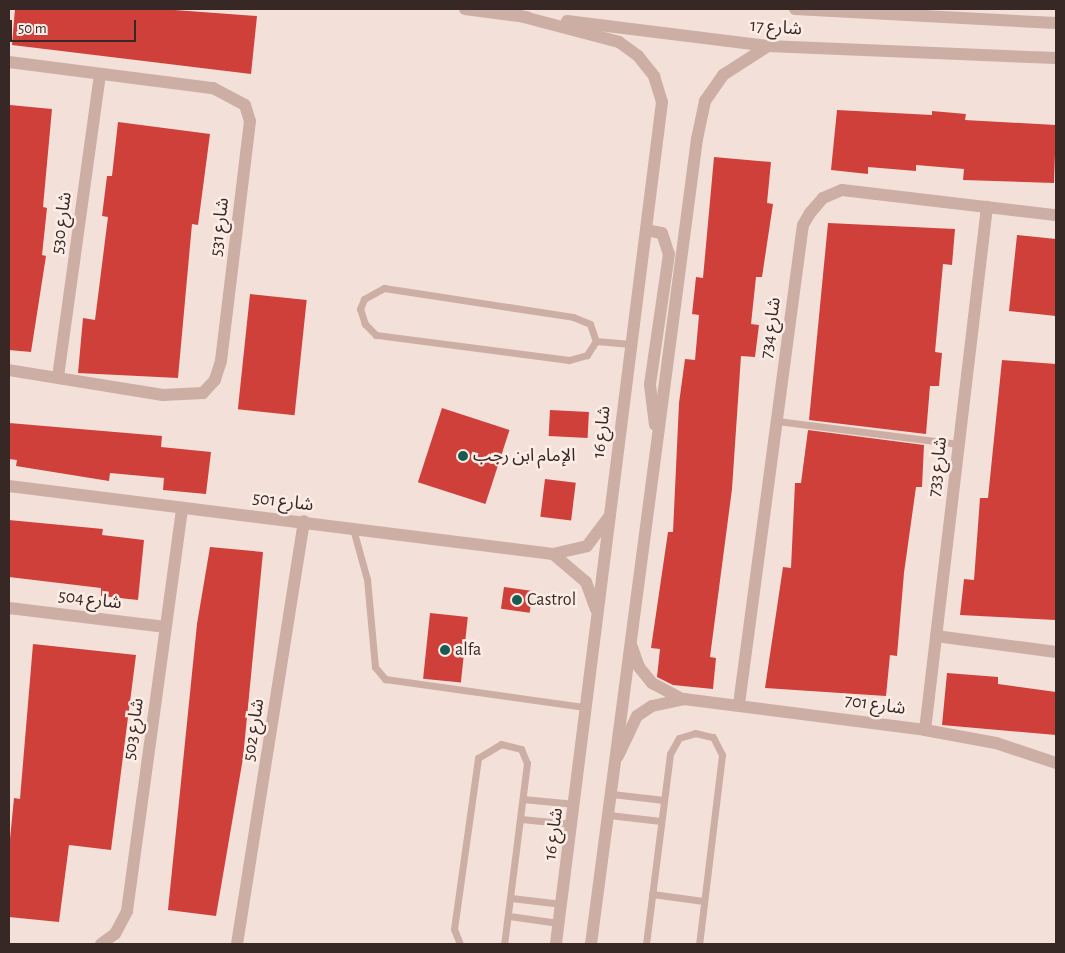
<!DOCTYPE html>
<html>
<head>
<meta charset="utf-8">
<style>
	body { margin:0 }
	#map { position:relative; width:1065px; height:953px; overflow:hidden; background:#f3e1d9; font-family:"Alegreya Sans","Noto Sans Arabic",sans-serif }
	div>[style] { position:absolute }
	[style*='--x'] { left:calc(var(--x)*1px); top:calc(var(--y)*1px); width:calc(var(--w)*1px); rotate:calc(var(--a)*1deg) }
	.building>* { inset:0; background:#cf403b; transform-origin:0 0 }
	.service>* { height:7px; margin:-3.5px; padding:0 3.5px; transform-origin:3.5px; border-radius:3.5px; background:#ccaea4 }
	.minor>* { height:12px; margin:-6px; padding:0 6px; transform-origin:6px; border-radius:6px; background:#ccaea4 }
	.tertiary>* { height:12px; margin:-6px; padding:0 6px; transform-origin:6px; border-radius:6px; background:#ccaea4 }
	.dots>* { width:14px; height:14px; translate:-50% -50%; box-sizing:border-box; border:2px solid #fbede6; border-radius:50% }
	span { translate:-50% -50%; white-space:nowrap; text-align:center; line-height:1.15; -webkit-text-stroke:5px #fbede6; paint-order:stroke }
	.street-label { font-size:18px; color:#372826 }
	.poi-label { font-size:18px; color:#372826 }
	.left { translate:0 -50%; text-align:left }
	.frame { position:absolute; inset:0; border:10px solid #372826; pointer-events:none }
	.scale { position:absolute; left:10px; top:20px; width:126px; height:22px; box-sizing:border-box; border:2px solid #372826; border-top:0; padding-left:6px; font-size:15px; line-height:18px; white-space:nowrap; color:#372826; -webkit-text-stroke:4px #fbede6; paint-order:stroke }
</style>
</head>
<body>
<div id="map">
	<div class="building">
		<i style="clip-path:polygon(15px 9px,161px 9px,257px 16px,251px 74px,12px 45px)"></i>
		<i style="clip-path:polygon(10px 105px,52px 109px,43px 207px,47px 208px,42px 255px,46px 256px,31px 352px,9px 350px)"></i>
		<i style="clip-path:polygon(837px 110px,932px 115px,932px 111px,966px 114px,965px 120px,1056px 125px,1054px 183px,963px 180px,964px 169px,916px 165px,916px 171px,868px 167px,868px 174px,831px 170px)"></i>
		<i style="clip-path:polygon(118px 122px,210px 134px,198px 225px,192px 224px,178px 378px,78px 373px,83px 318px,95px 320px,108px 217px,102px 216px,107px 176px,112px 176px)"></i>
		<i style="clip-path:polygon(714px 157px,771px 162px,767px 203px,773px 204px,762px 277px,756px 277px,751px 324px,759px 325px,755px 357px,741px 356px,732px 489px,710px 657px,716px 658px,713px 689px,673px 685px,657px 677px,660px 649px,651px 648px,668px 532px,673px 532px,679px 403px,685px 359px,695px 360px,699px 315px,692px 314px,696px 277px,703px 278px)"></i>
		<i style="clip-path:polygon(828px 223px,955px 229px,952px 265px,943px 264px,935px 352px,942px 353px,939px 386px,930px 386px,926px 434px,809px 420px)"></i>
		<i style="clip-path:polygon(1017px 235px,1056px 239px,1056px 316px,1009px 311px)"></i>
		<i style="left:250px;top:294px;width:57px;height:116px;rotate:6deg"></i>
		<i style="clip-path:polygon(1002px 360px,1056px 364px,1056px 620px,960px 615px,964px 579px,974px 580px,980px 498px,988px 498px)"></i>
		<i style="left:442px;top:408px;width:71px;height:78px;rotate:18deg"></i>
		<i style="left:550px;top:410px;width:39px;height:26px;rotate:3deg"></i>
		<i style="clip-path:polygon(9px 423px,162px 436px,161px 447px,211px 452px,206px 494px,163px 490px,164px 478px,110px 473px,109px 481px,16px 466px,17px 460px,9px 459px)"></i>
		<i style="clip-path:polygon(808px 430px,924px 445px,922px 487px,916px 487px,904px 573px,897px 656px,890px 655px,886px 696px,765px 688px,783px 567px,791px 568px,795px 483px,801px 483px)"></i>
		<i style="left:545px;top:479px;width:31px;height:38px;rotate:7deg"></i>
		<i style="clip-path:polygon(9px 520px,103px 529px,102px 535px,144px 540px,138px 600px,101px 596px,101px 588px,9px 577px)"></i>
		<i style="clip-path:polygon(210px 547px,263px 552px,243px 758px,216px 916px,168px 910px,197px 624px)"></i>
		<i style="left:504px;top:587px;width:29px;height:22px;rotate:8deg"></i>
		<i style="left:430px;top:613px;width:38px;height:66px;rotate:6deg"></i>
		<i style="clip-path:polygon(33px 644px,136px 655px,111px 850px,69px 845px,59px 922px,9px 917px,10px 839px,14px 798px,20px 799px)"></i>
		<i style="clip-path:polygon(947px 673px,998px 677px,998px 684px,1056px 692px,1056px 735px,942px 725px)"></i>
	</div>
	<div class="service">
		<i style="--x:384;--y:288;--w:191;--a:8.7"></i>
		<i style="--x:573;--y:317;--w:18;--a:22"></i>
		<i style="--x:590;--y:324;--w:18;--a:71"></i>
		<i style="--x:596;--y:341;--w:17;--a:123"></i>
		<i style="--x:587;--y:355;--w:19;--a:164"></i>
		<i style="--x:569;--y:360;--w:195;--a:-172.6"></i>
		<i style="--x:376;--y:335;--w:16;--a:-135"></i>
		<i style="--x:365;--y:324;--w:16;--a:-108"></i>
		<i style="--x:360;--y:309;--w:11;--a:-68"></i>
		<i style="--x:364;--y:299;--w:23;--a:-29"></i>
		<i style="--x:596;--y:341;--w:35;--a:5"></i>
		<i style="--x:777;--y:421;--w:183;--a:7.2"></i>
		<i style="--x:353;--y:529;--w:52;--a:74.4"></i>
		<i style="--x:367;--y:579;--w:88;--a:84.8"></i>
		<i style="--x:375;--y:667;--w:16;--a:50"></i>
		<i style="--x:385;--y:679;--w:202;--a:8"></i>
		<i style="--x:612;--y:794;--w:52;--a:6.6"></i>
		<i style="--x:523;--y:799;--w:52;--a:5.5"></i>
		<i style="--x:609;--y:815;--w:52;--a:6.6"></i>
		<i style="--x:521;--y:819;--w:51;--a:5.6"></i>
		<i style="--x:652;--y:894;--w:52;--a:7.7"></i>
		<i style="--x:511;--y:898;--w:51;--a:6.7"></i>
		<i style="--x:509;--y:916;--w:50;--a:8"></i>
		<i style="--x:460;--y:944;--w:16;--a:-112"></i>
		<i style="--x:454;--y:929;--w:173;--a:-82"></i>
		<i style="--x:478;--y:758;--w:27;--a:-31"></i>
		<i style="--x:501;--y:744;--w:21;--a:14"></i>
		<i style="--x:521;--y:749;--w:15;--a:67"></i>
		<i style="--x:527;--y:763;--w:182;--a:97.2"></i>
		<i style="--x:646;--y:944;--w:192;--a:-82.8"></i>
		<i style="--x:670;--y:754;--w:18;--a:-61"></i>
		<i style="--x:679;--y:738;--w:17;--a:-17"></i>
		<i style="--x:695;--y:733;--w:18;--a:13"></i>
		<i style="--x:713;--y:737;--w:20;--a:63"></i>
		<i style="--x:722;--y:755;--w:190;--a:96.9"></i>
	</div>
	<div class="minor">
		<i style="--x:9;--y:62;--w:206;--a:7.3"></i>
		<i style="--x:213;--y:88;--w:36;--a:28"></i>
		<i style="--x:245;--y:105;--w:17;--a:73"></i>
		<i style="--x:250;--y:121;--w:242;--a:96.9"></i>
		<i style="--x:221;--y:361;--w:20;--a:108"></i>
		<i style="--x:215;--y:380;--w:18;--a:133"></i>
		<i style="--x:203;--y:393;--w:40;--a:177.1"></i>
		<i style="--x:163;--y:395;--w:156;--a:-170.8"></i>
		<i style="--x:58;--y:377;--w:306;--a:-82.1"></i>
		<i style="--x:9;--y:486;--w:548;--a:7.13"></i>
		<i style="--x:553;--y:554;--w:35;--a:-13"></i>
		<i style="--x:587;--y:546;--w:36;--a:-53"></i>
		<i style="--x:553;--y:554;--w:43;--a:40.3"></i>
		<i style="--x:586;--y:582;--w:29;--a:70"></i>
		<i style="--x:9;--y:608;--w:158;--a:6.9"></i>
		<i style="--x:936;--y:636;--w:121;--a:7.6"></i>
		<i style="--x:632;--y:647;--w:21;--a:71"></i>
		<i style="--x:639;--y:667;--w:21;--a:51"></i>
		<i style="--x:652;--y:683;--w:34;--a:28"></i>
		<i style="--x:739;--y:704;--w:483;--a:-82.4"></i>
		<i style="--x:803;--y:225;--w:14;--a:-60"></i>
		<i style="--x:810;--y:213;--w:20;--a:-49"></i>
		<i style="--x:823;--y:198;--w:21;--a:-23"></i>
		<i style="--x:842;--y:190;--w:215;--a:6.7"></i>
		<i style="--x:925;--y:730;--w:527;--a:-83.24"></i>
		<i style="--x:618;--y:756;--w:44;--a:-64.6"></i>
		<i style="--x:637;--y:716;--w:18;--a:-34"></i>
		<i style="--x:652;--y:706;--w:33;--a:-12"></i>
		<i style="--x:684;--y:699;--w:243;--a:7.3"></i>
		<i style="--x:925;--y:730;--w:72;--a:10.4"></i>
		<i style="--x:996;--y:743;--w:63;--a:18.4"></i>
		<i style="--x:101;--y:944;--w:17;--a:-36"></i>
		<i style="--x:115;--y:934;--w:26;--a:-62"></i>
		<i style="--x:127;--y:911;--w:407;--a:-82.2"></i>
		<i style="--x:237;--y:944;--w:428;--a:-81"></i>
	</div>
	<div class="tertiary">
		<i style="--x:465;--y:9;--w:63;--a:7.4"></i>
		<i style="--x:795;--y:9;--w:261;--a:3.1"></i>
		<i style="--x:520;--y:16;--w:102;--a:14.7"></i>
		<i style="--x:619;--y:42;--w:24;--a:36"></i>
		<i style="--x:638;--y:56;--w:26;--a:51"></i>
		<i style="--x:654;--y:76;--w:27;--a:73"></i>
		<i style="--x:662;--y:102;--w:849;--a:97.18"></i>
		<i style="--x:567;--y:21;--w:203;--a:7.1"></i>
		<i style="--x:768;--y:46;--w:288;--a:2.4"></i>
		<i style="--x:646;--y:230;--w:16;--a:11"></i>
		<i style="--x:662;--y:233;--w:22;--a:72"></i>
		<i style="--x:669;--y:254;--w:132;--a:98.3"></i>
		<i style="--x:650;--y:385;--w:40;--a:82.9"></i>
		<i style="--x:591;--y:944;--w:812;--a:-82.5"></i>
		<i style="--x:697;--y:139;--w:39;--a:-78"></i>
		<i style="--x:705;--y:101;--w:32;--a:-55"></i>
		<i style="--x:723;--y:75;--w:54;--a:-32.8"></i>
	</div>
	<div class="dots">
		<i style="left:463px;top:456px;background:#195b52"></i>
		<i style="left:517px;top:600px;background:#195b52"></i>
		<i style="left:445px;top:650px;background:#195b52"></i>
	</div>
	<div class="street-label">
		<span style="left:776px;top:28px;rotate:4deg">شارع 17</span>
		<span style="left:62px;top:223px;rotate:-82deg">شارع 530</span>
		<span style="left:220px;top:227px;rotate:-83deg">شارع 531</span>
		<span style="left:771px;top:328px;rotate:-82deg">شارع 734</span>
		<span style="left:602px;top:432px;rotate:-83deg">شارع 16</span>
		<span style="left:938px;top:467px;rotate:-83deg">شارع 733</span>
		<span style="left:283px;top:502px;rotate:7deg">شارع 501</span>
		<span style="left:90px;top:600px;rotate:7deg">شارع 504</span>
		<span style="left:875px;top:705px;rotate:8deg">شارع 701</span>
		<span style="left:134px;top:729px;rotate:-82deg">شارع 503</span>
		<span style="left:254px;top:730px;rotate:-81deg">شارع 502</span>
		<span style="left:554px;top:834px;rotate:-82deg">شارع 16</span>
	</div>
	<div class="poi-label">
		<span class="left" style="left:473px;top:456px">الإمام ابن رجب</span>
		<span class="left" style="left:527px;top:600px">Castrol</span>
		<span class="left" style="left:455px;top:650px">alfa</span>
	</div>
	<div class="frame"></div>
	<div class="scale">50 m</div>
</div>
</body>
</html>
